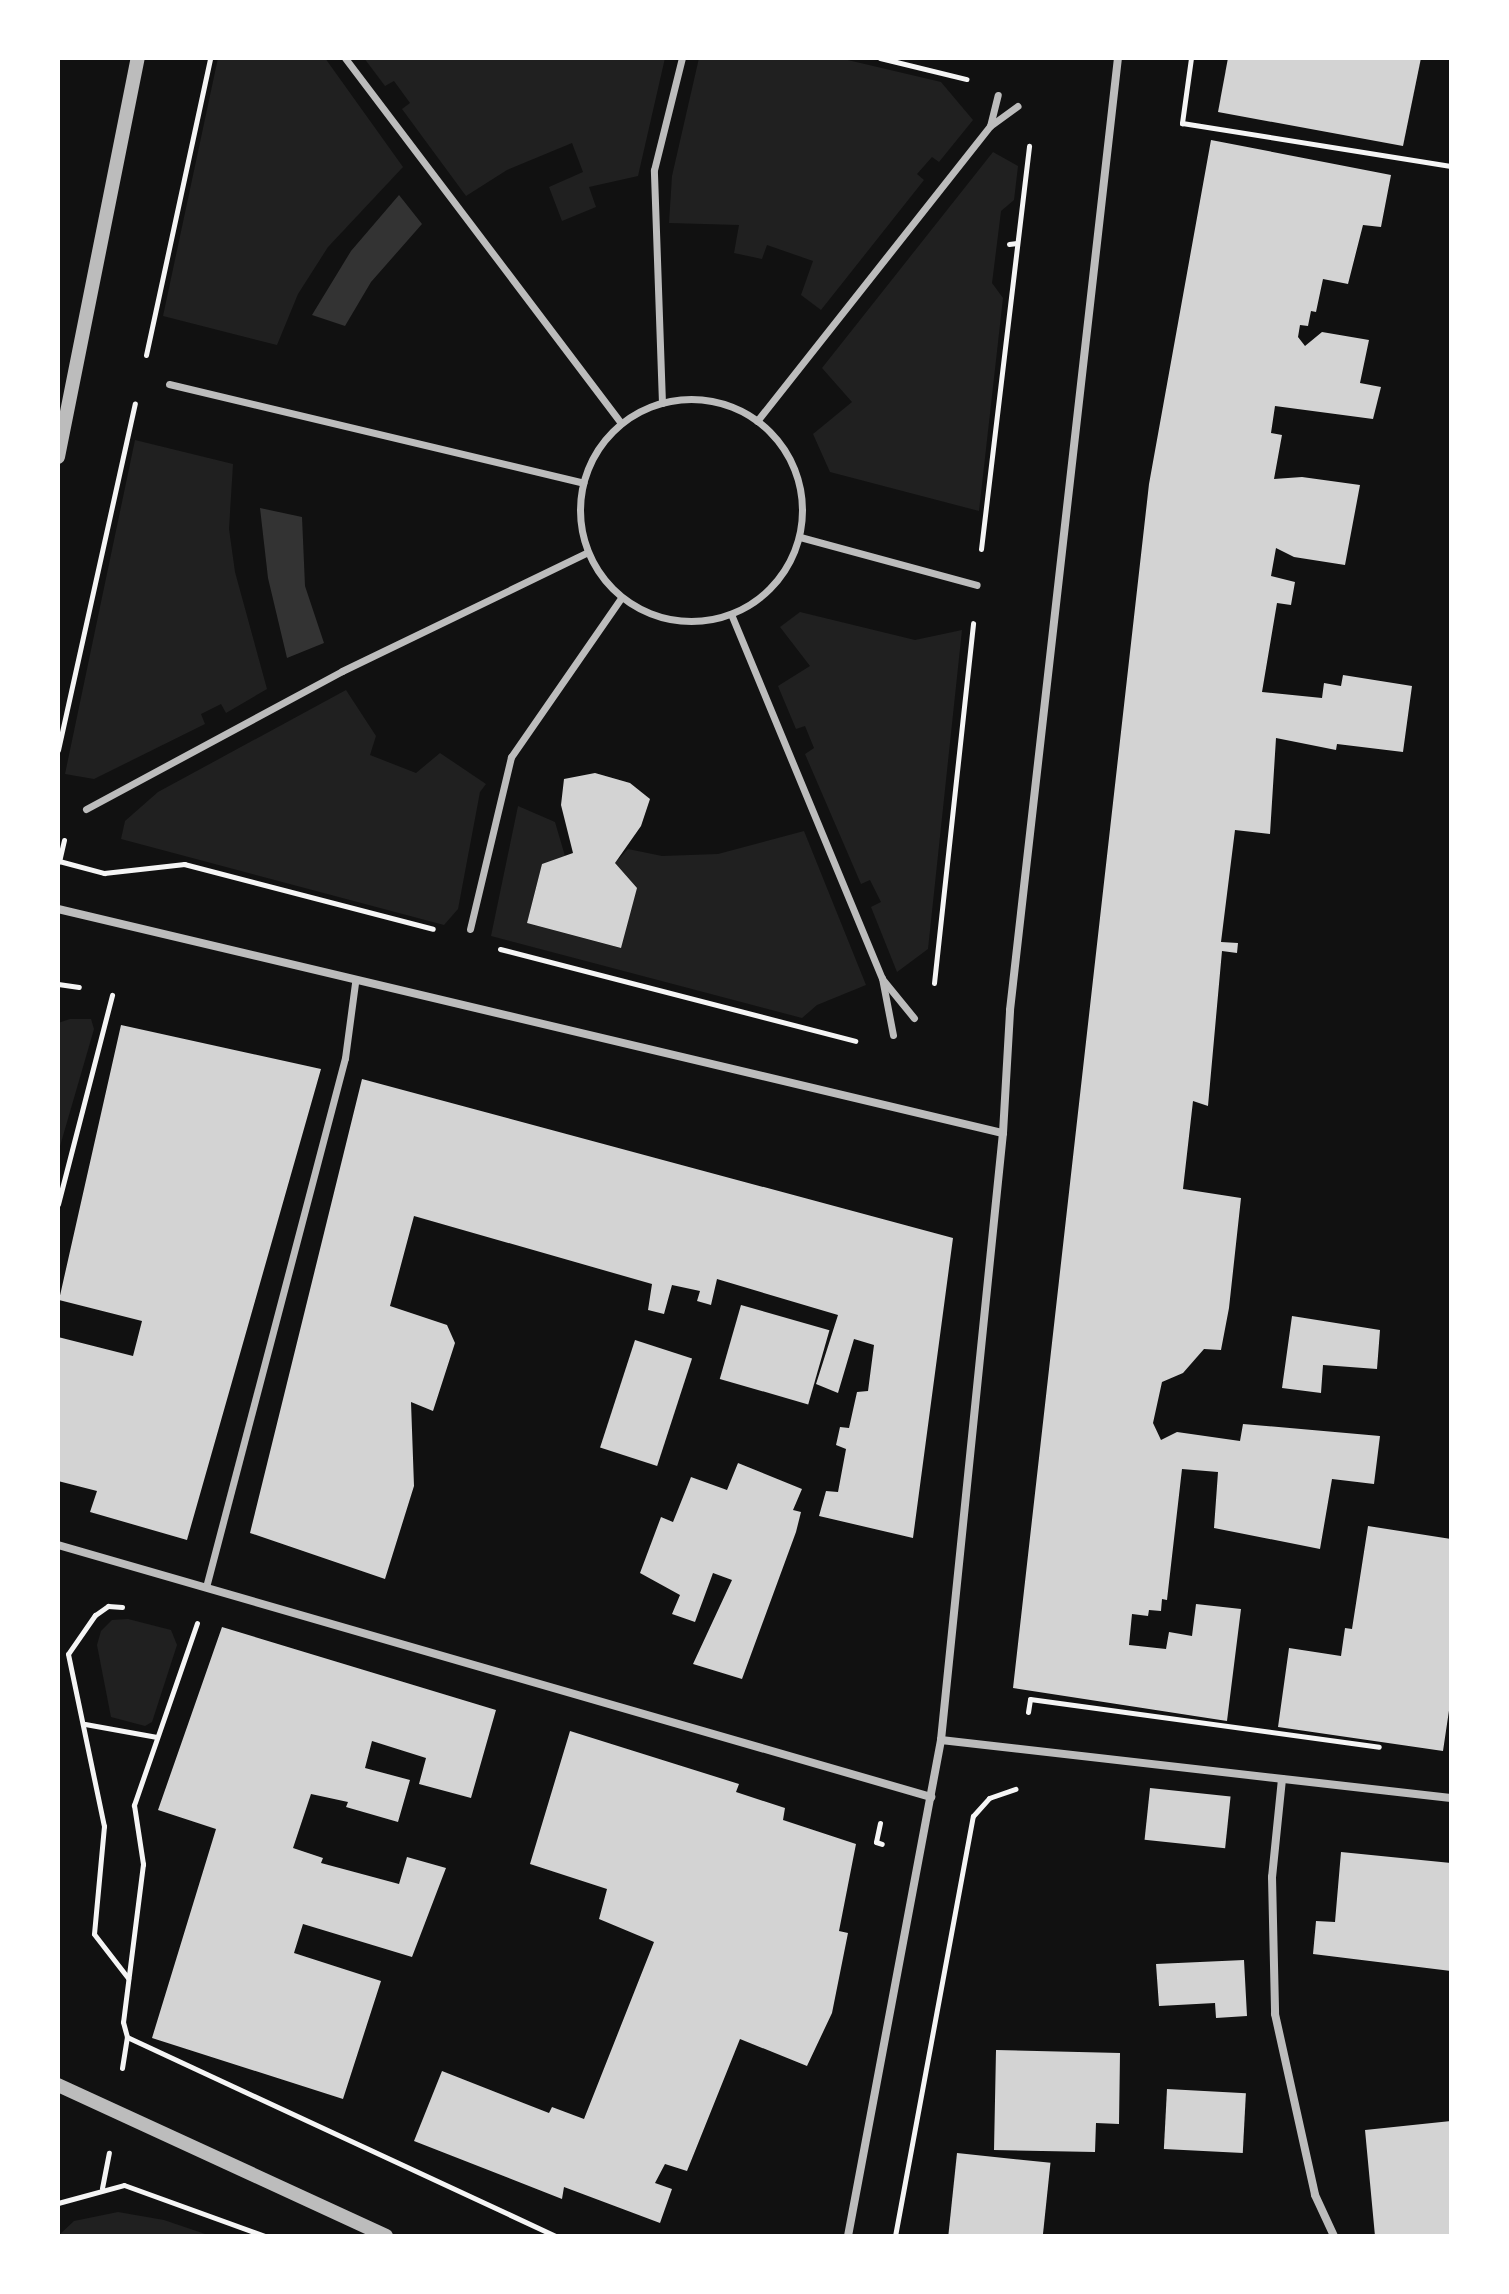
<!DOCTYPE html>
<html>
<head>
<meta charset="utf-8">
<style>
	body { margin:0 }
	#map { position:relative; width:1509px; height:2294px; overflow:hidden; background:#111; font-family:"Work Sans",sans-serif }
	div>[style] { position:absolute }
	[style*='--x'] { left:calc(var(--x)*1px); top:calc(var(--y)*1px); width:calc(var(--w)*1px); rotate:calc(var(--a)*1deg) }
	.green>* { inset:0; background:#202020 }
	.water>* { inset:0; background:#333 }
	.building>* { inset:0; background:#d3d3d3; transform-origin:0 0 }
	.path>* { height:5px; margin:-2.5px; padding:0 2.5px; transform-origin:2.5px; border-radius:2.5px; background:#f5f5f5 }
	.pedestrian>* { height:7px; margin:-3.5px; padding:0 3.5px; transform-origin:3.5px; border-radius:3.5px; background:#bcbcbc }
	.pedestrian>.ring { margin:-3.5px; padding:0; box-sizing:content-box; background:none; border:7px solid #bcbcbc; border-radius:50% }
	.minor>* { height:8px; margin:-4px; padding:0 4px; transform-origin:4px; border-radius:4px; background:#bcbcbc }
	.tertiary>* { height:14px; margin:-7px; padding:0 7px; transform-origin:7px; border-radius:7px; background:#bcbcbc }
	span { translate:-50% -50%; white-space:nowrap; text-align:center; line-height:1.15; -webkit-text-stroke:6px #fff; paint-order:stroke }
	.frame { position:absolute; inset:0; border:60px solid #fff; pointer-events:none }
</style>
</head>
<body>
<div id="map">
	<div class="green">
		<i style="clip-path:polygon(218px 58px,325px 58px,403px 167px,328px 247px,298px 294px,277px 345px,163px 316px)"></i>
		<i style="clip-path:polygon(364px 58px,665px 58px,638px 176px,589px 187px,596px 207px,562px 221px,549px 187px,583px 172px,572px 143px,507px 170px,466px 196px,402px 109px,410px 103px,394px 81px,385px 86px)"></i>
		<i style="clip-path:polygon(699px 58px,839px 58px,941px 82px,973px 120px,939px 162px,932px 157px,917px 174px,924px 180px,821px 310px,801px 295px,813px 261px,767px 245px,762px 259px,734px 253px,739px 225px,669px 223px,672px 176px)"></i>
		<i style="clip-path:polygon(993px 152px,1018px 166px,1014px 200px,1001px 211px,992px 283px,1003px 298px,979px 511px,830px 472px,813px 434px,852px 402px,822px 368px)"></i>
		<i style="clip-path:polygon(135px 440px,233px 464px,229px 529px,235px 572px,267px 689px,226px 713px,221px 704px,201px 714px,205px 724px,94px 779px,65px 774px)"></i>
		<i style="clip-path:polygon(800px 612px,915px 640px,962px 630px,928px 949px,897px 972px,871px 907px,881px 902px,870px 880px,861px 884px,805px 754px,814px 748px,805px 726px,796px 729px,778px 686px,810px 666px,780px 627px)"></i>
		<i style="clip-path:polygon(346px 690px,376px 736px,370px 755px,416px 773px,440px 753px,486px 784px,480px 792px,458px 909px,444px 925px,121px 839px,125px 821px,158px 792px)"></i>
		<i style="clip-path:polygon(518px 806px,555px 822px,565px 856px,542px 864px,527px 923px,620px 948px,615px 863px,628px 849px,662px 856px,718px 854px,804px 831px,866px 985px,817px 1005px,802px 1018px,491px 936px)"></i>
		<i style="clip-path:polygon(70px 1019px,91px 1019px,94px 1029px,58px 1153px,58px 1023px)"></i>
		<i style="clip-path:polygon(128px 1619px,171px 1630px,177px 1645px,152px 1722px,145px 1726px,111px 1717px,97px 1645px,101px 1631px,112px 1620px)"></i>
		<i style="clip-path:polygon(118px 2212px,164px 2220px,211px 2236px,58px 2236px,74px 2221px)"></i>
	</div>
	<div class="water">
		<i style="clip-path:polygon(399px 195px,422px 224px,371px 282px,345px 326px,312px 315px,351px 251px)"></i>
		<i style="clip-path:polygon(260px 508px,302px 517px,305px 586px,324px 643px,287px 658px,268px 578px)"></i>
	</div>
	<div class="building">
		<i style="clip-path:polygon(1228px 58px,1421px 58px,1403px 146px,1218px 112px)"></i>
		<i style="clip-path:polygon(1211px 140px,1391px 175px,1381px 227px,1363px 225px,1348px 284px,1323px 279px,1316px 312px,1311px 311px,1308px 326px,1300px 325px,1298px 337px,1305px 346px,1322px 332px,1369px 340px,1360px 383px,1381px 387px,1373px 419px,1275px 406px,1271px 433px,1282px 435px,1274px 479px,1302px 477px,1360px 485px,1345px 565px,1294px 557px,1276px 548px,1271px 576px,1295px 582px,1291px 605px,1277px 603px,1262px 692px,1322px 698px,1324px 683px,1341px 686px,1343px 675px,1412px 686px,1403px 752px,1337px 744px,1336px 750px,1276px 738px,1270px 834px,1235px 830px,1221px 942px,1238px 943px,1237px 953px,1222px 951px,1208px 1106px,1193px 1101px,1183px 1189px,1241px 1198px,1229px 1308px,1221px 1350px,1204px 1349px,1183px 1373px,1162px 1382px,1153px 1423px,1161px 1440px,1177px 1432px,1240px 1441px,1243px 1424px,1380px 1436px,1374px 1484px,1332px 1479px,1320px 1549px,1214px 1528px,1218px 1472px,1182px 1469px,1167px 1600px,1162px 1599px,1161px 1611px,1149px 1610px,1148px 1616px,1132px 1614px,1129px 1645px,1166px 1649px,1169px 1632px,1192px 1636px,1196px 1604px,1241px 1609px,1227px 1721px,1013px 1688px,1149px 484px)"></i>
		<i style="clip-path:polygon(595px 773px,630px 783px,650px 799px,641px 826px,615px 863px,637px 888px,621px 948px,527px 923px,542px 864px,573px 853px,561px 805px,564px 779px)"></i>
		<i style="clip-path:polygon(121px 1025px,321px 1069px,187px 1540px,90px 1512px,97px 1491px,58px 1481px,58px 1337px,133px 1356px,142px 1321px,59px 1300px)"></i>
		<i style="clip-path:polygon(362px 1079px,953px 1238px,913px 1538px,819px 1516px,826px 1491px,838px 1492px,846px 1449px,836px 1445px,840px 1427px,849px 1428px,857px 1392px,868px 1391px,874px 1345px,854px 1339px,838px 1393px,816px 1384px,838px 1315px,717px 1279px,711px 1305px,697px 1301px,700px 1291px,672px 1285px,664px 1314px,648px 1310px,652px 1284px,414px 1216px,390px 1306px,447px 1325px,455px 1343px,433px 1411px,411px 1402px,414px 1486px,385px 1579px,250px 1533px)"></i>
		<i style="left:741px;top:1305px;width:92px;height:77px;rotate:16deg"></i>
		<i style="clip-path:polygon(1292px 1316px,1380px 1330px,1377px 1369px,1323px 1365px,1321px 1393px,1282px 1388px)"></i>
		<i style="left:635px;top:1340px;width:60px;height:113px;rotate:18deg"></i>
		<i style="clip-path:polygon(738px 1463px,802px 1489px,793px 1510px,801px 1512px,796px 1532px,742px 1679px,693px 1664px,732px 1580px,713px 1573px,695px 1622px,672px 1614px,680px 1595px,640px 1573px,661px 1517px,673px 1522px,691px 1477px,727px 1490px)"></i>
		<i style="clip-path:polygon(1368px 1526px,1451px 1539px,1451px 1697px,1443px 1751px,1278px 1727px,1289px 1648px,1341px 1656px,1345px 1628px,1352px 1629px)"></i>
		<i style="clip-path:polygon(222px 1627px,496px 1710px,471px 1798px,419px 1784px,426px 1758px,372px 1741px,365px 1768px,410px 1780px,398px 1822px,346px 1807px,348px 1802px,311px 1794px,293px 1848px,323px 1858px,321px 1863px,399px 1884px,407px 1857px,446px 1868px,412px 1957px,303px 1924px,294px 1953px,381px 1981px,343px 2099px,152px 2038px,216px 1829px,158px 1810px)"></i>
		<i style="clip-path:polygon(570px 1731px,739px 1784px,736px 1792px,785px 1808px,783px 1820px,856px 1844px,839px 1931px,848px 1933px,832px 2013px,807px 2066px,740px 2039px,687px 2171px,665px 2164px,655px 2183px,672px 2189px,660px 2223px,564px 2187px,562px 2199px,414px 2141px,442px 2071px,549px 2113px,552px 2107px,584px 2119px,654px 1942px,599px 1919px,607px 1889px,530px 1864px)"></i>
		<i style="left:1150px;top:1788px;width:81px;height:52px;rotate:6deg"></i>
		<i style="clip-path:polygon(1341px 1852px,1451px 1863px,1451px 1971px,1313px 1954px,1316px 1921px,1335px 1922px)"></i>
		<i style="clip-path:polygon(1244px 1960px,1247px 2016px,1216px 2018px,1215px 2003px,1159px 2006px,1156px 1964px)"></i>
		<i style="clip-path:polygon(996px 2050px,1120px 2053px,1119px 2124px,1096px 2123px,1095px 2152px,994px 2150px)"></i>
		<i style="left:1167px;top:2089px;width:79px;height:60px;rotate:3deg"></i>
		<i style="clip-path:polygon(1451px 2121px,1451px 2236px,1375px 2236px,1365px 2130px)"></i>
		<i style="left:957px;top:2153px;width:94px;height:83px;rotate:6deg"></i>
	</div>
	<div class="path">
		<i style="--x:880;--y:58;--w:89;--a:13.7"></i>
		<i style="--x:1191;--y:58;--w:66;--a:97.9"></i>
		<i style="--x:1182;--y:123;--w:272;--a:9.1"></i>
		<i style="--x:1009;--y:244;--w:8;--a:-7"></i>
		<i style="--x:146;--y:355;--w:304;--a:-77.8"></i>
		<i style="--x:981;--y:549;--w:406;--a:-83.2"></i>
		<i style="--x:58;--y:750;--w:355;--a:-77.5"></i>
		<i style="--x:64;--y:840;--w:22;--a:103"></i>
		<i style="--x:59;--y:861;--w:47;--a:14.9"></i>
		<i style="--x:104;--y:873;--w:81;--a:-6.4"></i>
		<i style="--x:184;--y:864;--w:257;--a:14.6"></i>
		<i style="--x:500;--y:949;--w:367;--a:14.5"></i>
		<i style="--x:934;--y:983;--w:362;--a:-83.8"></i>
		<i style="--x:58;--y:984;--w:21;--a:8"></i>
		<i style="--x:58;--y:1204;--w:216;--a:-75.5"></i>
		<i style="--x:122;--y:1607;--w:14;--a:-176"></i>
		<i style="--x:108;--y:1606;--w:16;--a:145"></i>
		<i style="--x:95;--y:1615;--w:47;--a:124.7"></i>
		<i style="--x:68;--y:1654;--w:176;--a:78.2"></i>
		<i style="--x:104;--y:1826;--w:108;--a:95.3"></i>
		<i style="--x:94;--y:1934;--w:56;--a:52.3"></i>
		<i style="--x:197;--y:1623;--w:193;--a:109.1"></i>
		<i style="--x:134;--y:1805;--w:60;--a:81.3"></i>
		<i style="--x:143;--y:1864;--w:159;--a:97.2"></i>
		<i style="--x:123;--y:2022;--w:16;--a:75"></i>
		<i style="--x:127;--y:2037;--w:473;--a:24.9"></i>
		<i style="--x:1028;--y:1712;--w:13;--a:-81"></i>
		<i style="--x:1030;--y:1699;--w:352;--a:7.8"></i>
		<i style="--x:85;--y:1724;--w:73;--a:10.2"></i>
		<i style="--x:880;--y:1823;--w:19;--a:102"></i>
		<i style="--x:876;--y:1842;--w:6;--a:18"></i>
		<i style="--x:122;--y:2068;--w:31;--a:-81"></i>
		<i style="--x:102;--y:2188;--w:36;--a:-79"></i>
		<i style="--x:58;--y:2203;--w:68;--a:-15.3"></i>
		<i style="--x:124;--y:2185;--w:150;--a:19.9"></i>
		<i style="--x:895;--y:2236;--w:427;--a:-79.5"></i>
		<i style="--x:973;--y:1816;--w:24;--a:-48"></i>
		<i style="--x:989;--y:1798;--w:28;--a:-19"></i>
	</div>
	<div class="pedestrian">
		<i style="--x:345;--y:58;--w:458;--a:52.9"></i>
		<i style="--x:990;--y:126;--w:34;--a:-36"></i>
		<i style="--x:169;--y:384;--w:426;--a:13.4"></i>
		<i class="ring" style="left:580px;top:399px;width:215px;height:215px"></i>
		<i style="--x:662;--y:403;--w:233;--a:-92"></i>
		<i style="--x:654;--y:170;--w:115;--a:-76"></i>
		<i style="--x:757;--y:421;--w:376;--a:-51.7"></i>
		<i style="--x:990;--y:126;--w:32;--a:-76"></i>
		<i style="--x:800;--y:537;--w:183;--a:15.2"></i>
		<i style="--x:731;--y:614;--w:394;--a:67.5"></i>
		<i style="--x:882;--y:978;--w:58;--a:79.1"></i>
		<i style="--x:86;--y:809;--w:291;--a:-28.3"></i>
		<i style="--x:342;--y:671;--w:273;--a:-25.8"></i>
		<i style="--x:470;--y:929;--w:177;--a:-76.6"></i>
		<i style="--x:511;--y:757;--w:193;--a:-55.3"></i>
		<i style="--x:883;--y:980;--w:49;--a:50.8"></i>
		<i style="--x:206;--y:1587;--w:547;--a:-75.28"></i>
		<i style="--x:345;--y:1058;--w:76;--a:-82.4"></i>
	</div>
	<div class="minor">
		<i style="--x:58;--y:909;--w:971;--a:13.34"></i>
		<i style="--x:58;--y:1545;--w:909;--a:16.1"></i>
		<i style="--x:941;--y:1740;--w:513;--a:6.49"></i>
		<i style="--x:1282;--y:1779;--w:99;--a:95.8"></i>
		<i style="--x:1272;--y:1877;--w:137;--a:88.7"></i>
		<i style="--x:1275;--y:2014;--w:185;--a:77.5"></i>
		<i style="--x:1315;--y:2195;--w:45;--a:65.1"></i>
		<i style="--x:848;--y:2236;--w:505;--a:-79.38"></i>
		<i style="--x:941;--y:1740;--w:610;--a:-84.17"></i>
		<i style="--x:1003;--y:1133;--w:123;--a:-86.7"></i>
		<i style="--x:1010;--y:1010;--w:958;--a:-83.53"></i>
	</div>
	<div class="tertiary">
		<i style="--x:58;--y:457;--w:407;--a:-78.7"></i>
		<i style="--x:58;--y:2085;--w:361;--a:24.7"></i>
	</div>
	<div class="frame"></div>
</div>
</body>
</html>
